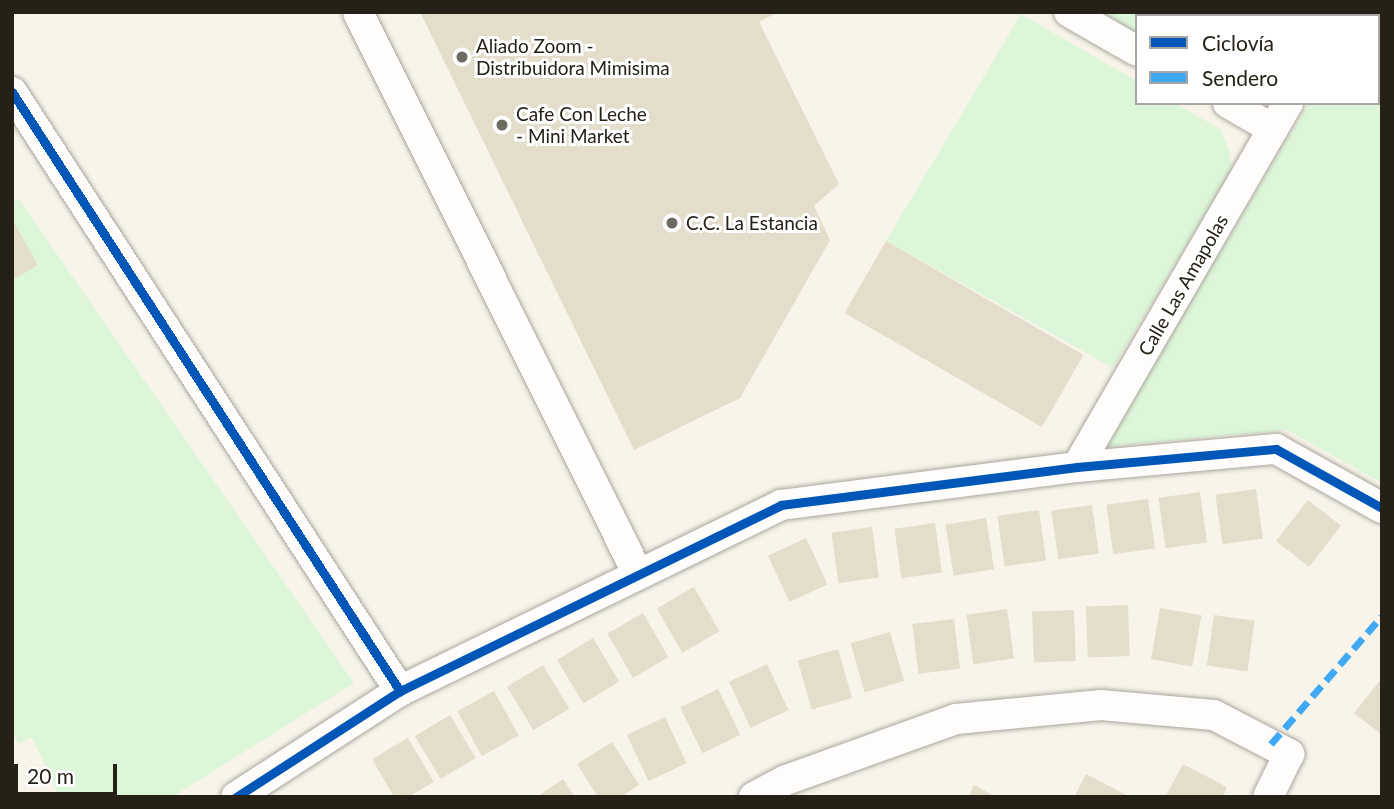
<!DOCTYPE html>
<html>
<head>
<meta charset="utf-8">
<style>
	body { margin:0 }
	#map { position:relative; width:1394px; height:809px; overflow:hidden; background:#f8f4ea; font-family:Lato,sans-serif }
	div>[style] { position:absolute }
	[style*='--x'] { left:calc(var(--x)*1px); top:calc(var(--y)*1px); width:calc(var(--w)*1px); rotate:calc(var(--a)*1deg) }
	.green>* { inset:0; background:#ddf6da }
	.building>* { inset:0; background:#e5ddcb; transform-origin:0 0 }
	.roads { filter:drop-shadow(0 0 2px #aaa69d) drop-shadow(0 0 2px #aaa69d) }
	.minor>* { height:30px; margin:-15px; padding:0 15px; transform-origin:15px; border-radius:15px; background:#fefdfc }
	.quiet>* { height:7px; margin-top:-3.5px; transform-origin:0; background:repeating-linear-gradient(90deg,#3fa9f5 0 14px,transparent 0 21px) }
	.cycleway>* { height:9px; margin:-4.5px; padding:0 4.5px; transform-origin:4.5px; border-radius:4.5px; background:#0057b8 }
	.dots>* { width:19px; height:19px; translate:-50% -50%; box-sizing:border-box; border:4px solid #fff; border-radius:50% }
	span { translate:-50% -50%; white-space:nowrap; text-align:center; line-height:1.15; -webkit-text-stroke:6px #fff; paint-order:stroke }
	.poi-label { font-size:19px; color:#252116 }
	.left { translate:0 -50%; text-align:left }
	.street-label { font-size:19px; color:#252116 }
	.frame { position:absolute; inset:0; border:14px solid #252116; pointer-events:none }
	.legend { position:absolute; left:1135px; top:14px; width:245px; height:91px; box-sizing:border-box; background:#fff; border:2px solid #a8a6a2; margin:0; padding:9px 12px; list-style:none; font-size:21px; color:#252116 }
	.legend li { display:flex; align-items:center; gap:14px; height:35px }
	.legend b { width:35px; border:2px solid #a8a6a2 }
	.scale { position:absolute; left:14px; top:764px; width:103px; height:32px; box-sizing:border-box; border:4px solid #252116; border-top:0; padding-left:9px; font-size:21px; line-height:24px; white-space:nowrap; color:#252116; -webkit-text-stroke:5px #fff; paint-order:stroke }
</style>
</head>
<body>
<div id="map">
	<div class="green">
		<i style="clip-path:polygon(1102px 12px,1318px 12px,1315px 16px,1137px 16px,1137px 33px)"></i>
		<i style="clip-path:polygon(1364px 12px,1382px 12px,1382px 483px,1287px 430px,1104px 447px,1309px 103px,1378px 103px,1378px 16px,1362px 16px)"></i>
		<i style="clip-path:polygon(1021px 14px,1137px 81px,1137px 103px,1175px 103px,1220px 129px,1230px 153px,1232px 169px,1113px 368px,886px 241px)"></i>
		<i style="clip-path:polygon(19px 199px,354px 683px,172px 797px,59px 797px,32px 737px,18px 744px,12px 732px,12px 203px)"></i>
	</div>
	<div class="building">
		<i style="clip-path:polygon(420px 12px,778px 12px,759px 22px,839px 184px,814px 206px,830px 240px,740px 398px,634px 450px)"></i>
		<i style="clip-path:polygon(12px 219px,38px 265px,12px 280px)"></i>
		<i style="left:886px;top:241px;width:228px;height:83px;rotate:30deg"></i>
		<i style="left:1256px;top:489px;width:50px;height:41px;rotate:82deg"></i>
		<i style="left:1200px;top:492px;width:51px;height:42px;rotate:82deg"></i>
		<i style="left:1148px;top:499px;width:50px;height:42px;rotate:82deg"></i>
		<i style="left:1308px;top:500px;width:42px;height:52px;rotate:38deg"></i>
		<i style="left:1092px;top:505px;width:49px;height:41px;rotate:82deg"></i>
		<i style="left:1039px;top:510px;width:51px;height:42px;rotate:82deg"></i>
		<i style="left:986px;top:518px;width:52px;height:41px;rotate:81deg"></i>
		<i style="left:935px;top:523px;width:50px;height:41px;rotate:82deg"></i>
		<i style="left:872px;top:527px;width:51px;height:41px;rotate:82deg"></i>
		<i style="left:806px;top:538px;width:51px;height:42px;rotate:65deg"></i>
		<i style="left:694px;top:587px;width:51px;height:43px;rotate:60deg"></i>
		<i style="left:1128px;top:605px;width:51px;height:42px;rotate:88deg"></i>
		<i style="left:1160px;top:608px;width:42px;height:52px;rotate:10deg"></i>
		<i style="left:1007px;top:609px;width:50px;height:41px;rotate:82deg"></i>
		<i style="left:1074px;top:610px;width:51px;height:42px;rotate:88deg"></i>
		<i style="left:643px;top:613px;width:51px;height:41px;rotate:60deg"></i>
		<i style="left:1214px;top:615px;width:41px;height:51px;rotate:8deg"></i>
		<i style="left:954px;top:619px;width:50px;height:42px;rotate:83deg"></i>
		<i style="left:890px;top:632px;width:51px;height:41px;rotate:74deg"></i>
		<i style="left:593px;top:638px;width:51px;height:42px;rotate:59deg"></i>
		<i style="left:838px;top:649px;width:51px;height:42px;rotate:74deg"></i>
		<i style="left:767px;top:664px;width:51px;height:42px;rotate:65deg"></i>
		<i style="left:543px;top:665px;width:51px;height:42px;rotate:59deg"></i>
		<i style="clip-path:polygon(1382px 678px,1382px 735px,1354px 713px)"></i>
		<i style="left:718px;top:689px;width:51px;height:42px;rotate:64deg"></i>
		<i style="left:494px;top:691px;width:51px;height:42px;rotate:61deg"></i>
		<i style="left:450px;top:715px;width:50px;height:41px;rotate:59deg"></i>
		<i style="left:665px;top:717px;width:51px;height:42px;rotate:65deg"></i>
		<i style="clip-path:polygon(408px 738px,434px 782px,408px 797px,394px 797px,372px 759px)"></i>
		<i style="clip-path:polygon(612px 742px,639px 785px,621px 797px,598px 797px,577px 764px)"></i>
		<i style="clip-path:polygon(1183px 764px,1227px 787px,1223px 797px,1165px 797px)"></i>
		<i style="clip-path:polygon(1086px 774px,1130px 797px,1074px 797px)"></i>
		<i style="clip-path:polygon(563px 779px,575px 797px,536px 797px)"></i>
		<i style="clip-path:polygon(974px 785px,996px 797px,968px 797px)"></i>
	</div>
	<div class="roads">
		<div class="minor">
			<i style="--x:358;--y:12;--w:628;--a:63.52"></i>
			<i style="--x:1069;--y:12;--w:78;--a:29.8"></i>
			<i style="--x:1339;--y:16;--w:4;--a:-63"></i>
			<i style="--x:12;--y:92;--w:714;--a:57.07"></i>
			<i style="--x:1228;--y:103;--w:52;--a:30"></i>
			<i style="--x:1077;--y:467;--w:421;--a:-59.9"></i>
			<i style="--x:236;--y:797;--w:195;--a:-32.9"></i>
			<i style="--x:400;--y:691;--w:424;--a:-26"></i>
			<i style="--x:781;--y:505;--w:298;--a:-7.3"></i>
			<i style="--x:1077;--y:467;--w:200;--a:-5.2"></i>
			<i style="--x:1276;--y:449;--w:121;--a:29.1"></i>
			<i style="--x:754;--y:797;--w:36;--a:-28"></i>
			<i style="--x:786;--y:780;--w:181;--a:-19.7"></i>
			<i style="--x:956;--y:719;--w:146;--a:-5.5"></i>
			<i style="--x:1101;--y:705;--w:113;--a:5.1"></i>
			<i style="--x:1214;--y:715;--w:85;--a:27.5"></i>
			<i style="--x:1289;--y:754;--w:48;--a:116"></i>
		</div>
	</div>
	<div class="quiet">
		<i style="--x:1271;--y:744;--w:169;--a:-49.1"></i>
	</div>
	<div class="cycleway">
		<i style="--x:12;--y:92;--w:714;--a:57.07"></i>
		<i style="--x:236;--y:797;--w:195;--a:-32.9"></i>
		<i style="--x:400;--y:691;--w:424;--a:-26"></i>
		<i style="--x:781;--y:505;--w:298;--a:-7.3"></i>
		<i style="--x:1077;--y:467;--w:200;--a:-5.2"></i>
		<i style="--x:1276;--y:449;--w:121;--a:29.1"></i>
	</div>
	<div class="dots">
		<i style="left:462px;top:57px;background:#6f6b60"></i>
		<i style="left:502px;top:125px;background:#6f6b60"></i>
		<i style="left:672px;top:223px;background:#6f6b60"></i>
	</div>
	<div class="poi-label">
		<span class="left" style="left:476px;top:57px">Aliado Zoom -<br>Distribuidora Mimisima</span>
		<span class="left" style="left:516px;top:125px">Cafe Con Leche<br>- Mini Market</span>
		<span class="left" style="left:686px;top:223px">C.C. La Estancia</span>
	</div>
	<div class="street-label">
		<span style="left:1183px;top:285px;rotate:-60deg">Calle Las Amapolas</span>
	</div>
	<div class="frame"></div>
	<ul class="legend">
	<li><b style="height:9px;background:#0057b8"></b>Ciclovía</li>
	<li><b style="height:9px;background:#3fa9f5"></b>Sendero</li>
	</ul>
	<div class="scale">20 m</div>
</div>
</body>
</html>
